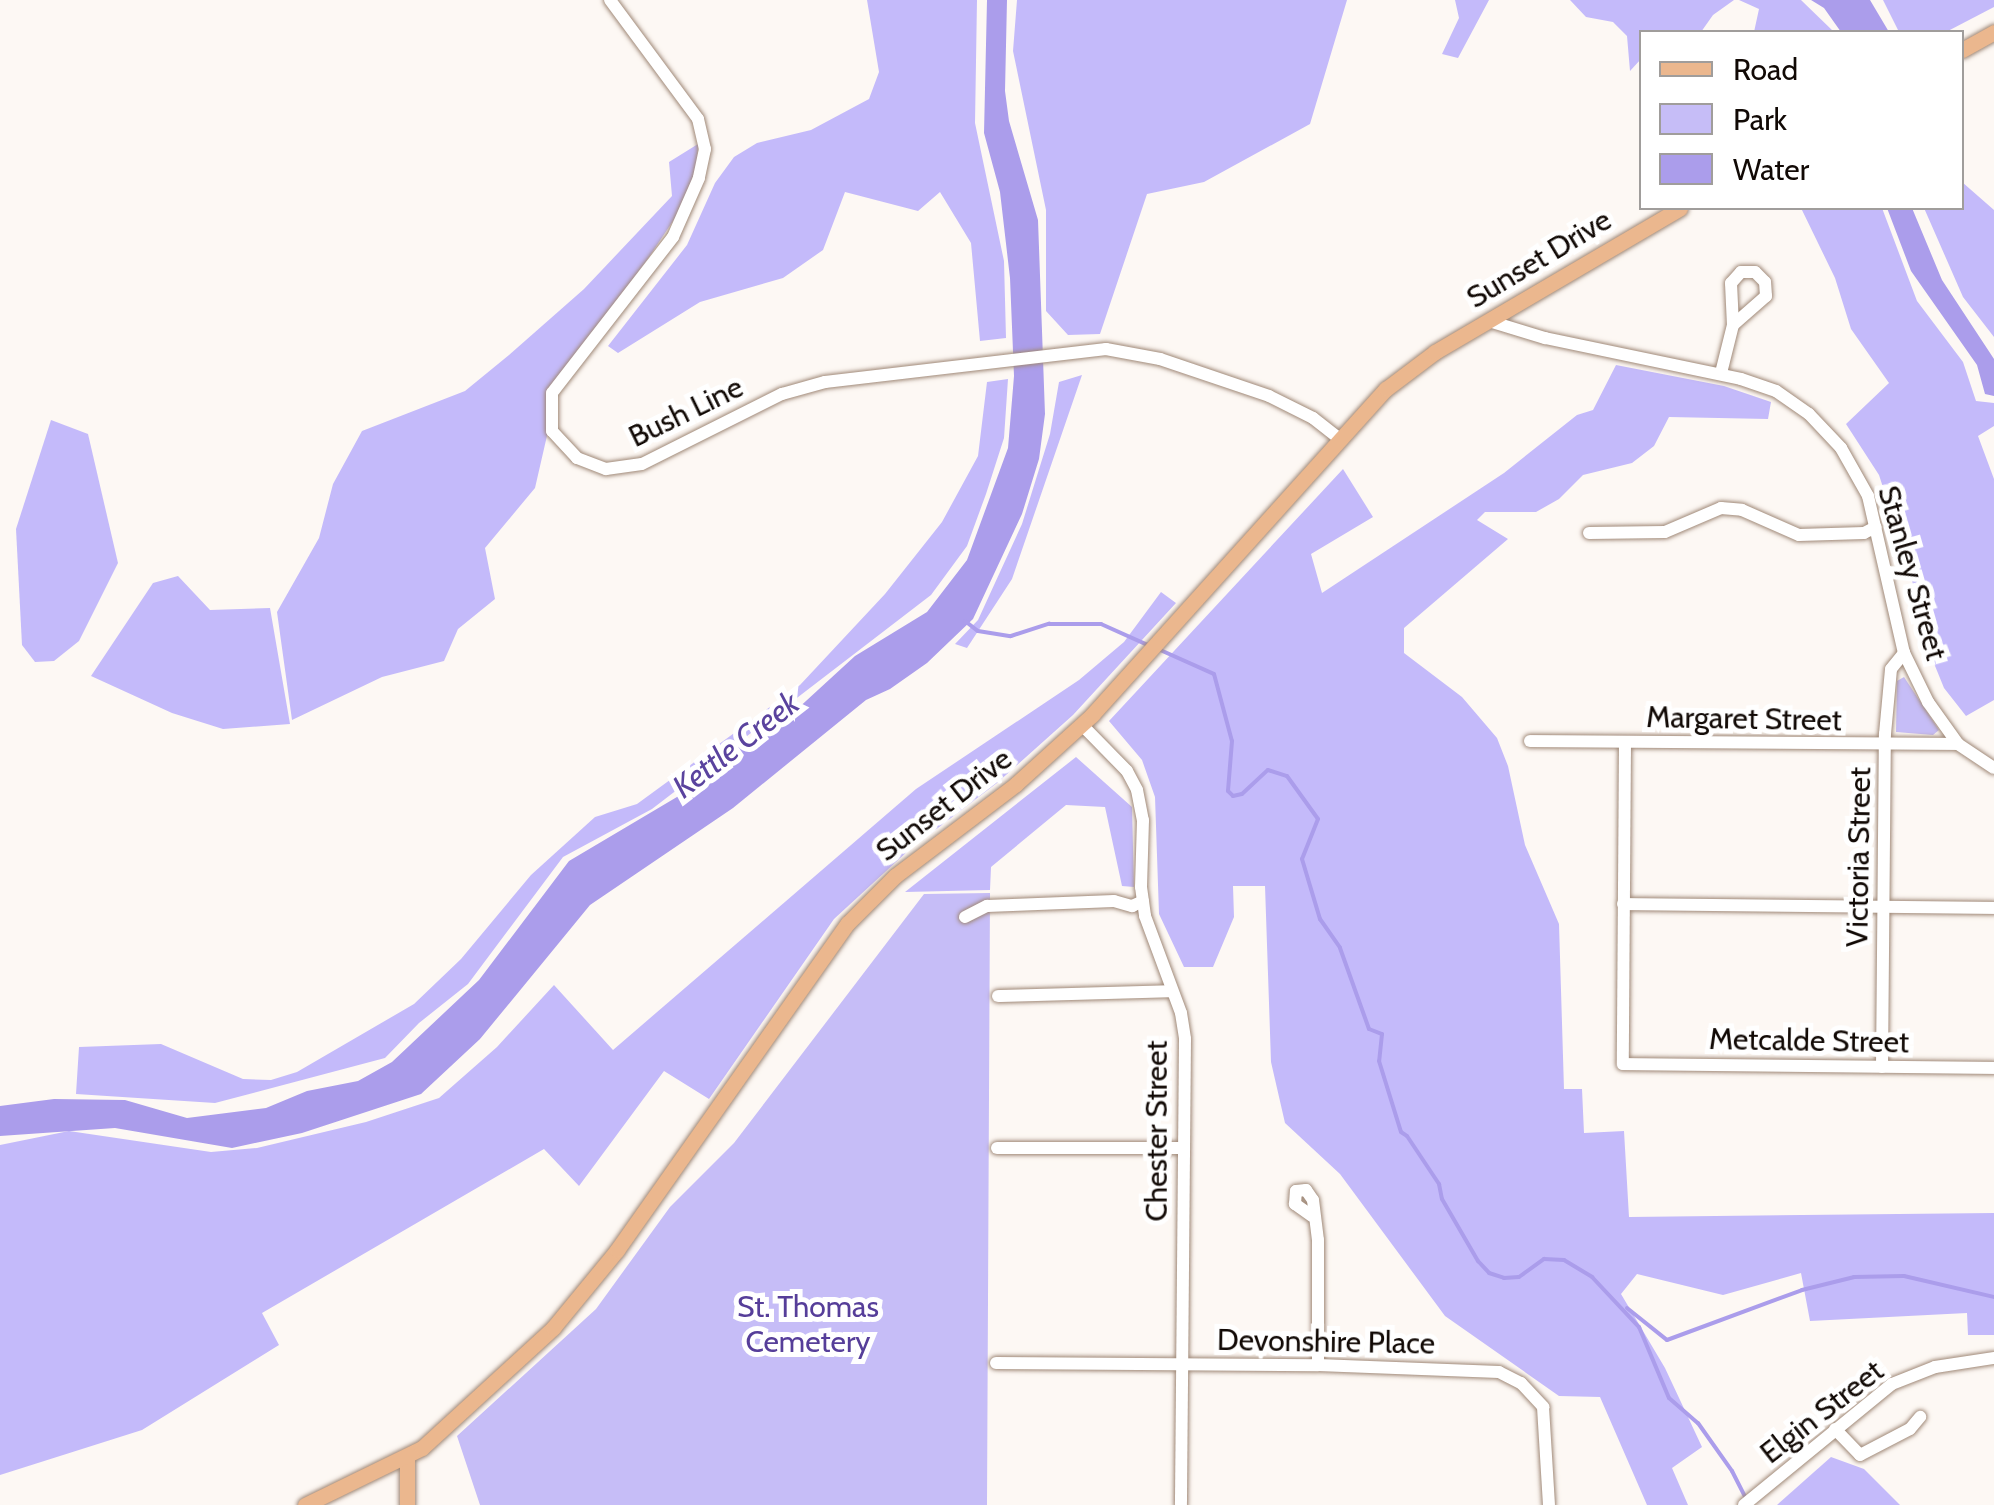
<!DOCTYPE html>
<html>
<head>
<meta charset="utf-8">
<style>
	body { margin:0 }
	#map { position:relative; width:1994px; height:1505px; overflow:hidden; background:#fdf8f4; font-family:Cabin,sans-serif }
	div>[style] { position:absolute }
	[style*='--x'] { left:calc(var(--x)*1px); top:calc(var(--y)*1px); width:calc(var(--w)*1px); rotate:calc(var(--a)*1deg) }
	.green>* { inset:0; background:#c6bdf7 }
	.forest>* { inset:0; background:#c4bafa }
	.water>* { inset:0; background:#ab9deb }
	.stream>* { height:4px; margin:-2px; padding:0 2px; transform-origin:2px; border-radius:2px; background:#ab9deb }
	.roads { filter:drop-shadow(0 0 2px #a08978) drop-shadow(0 0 2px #a08978) }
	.minor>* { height:12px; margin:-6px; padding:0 6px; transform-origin:6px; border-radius:6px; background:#fff }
	.major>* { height:15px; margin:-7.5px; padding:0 7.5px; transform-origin:7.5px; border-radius:7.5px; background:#ebb78e }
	span { translate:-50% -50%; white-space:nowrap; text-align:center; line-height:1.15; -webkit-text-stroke:10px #fff; paint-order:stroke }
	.street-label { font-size:30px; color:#110905 }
	.park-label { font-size:30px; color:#563e99 }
	.water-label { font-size:32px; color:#5a439e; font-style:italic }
	.legend { position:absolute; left:1639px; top:30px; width:325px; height:180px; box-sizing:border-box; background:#fff; border:2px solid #a09d9b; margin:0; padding:12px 18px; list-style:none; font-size:30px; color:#110905 }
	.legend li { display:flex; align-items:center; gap:20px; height:50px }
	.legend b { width:50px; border:2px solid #a09d9b }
</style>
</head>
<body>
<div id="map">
	<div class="green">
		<i style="clip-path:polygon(1904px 677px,1939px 730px,1933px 735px,1896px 732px,1897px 681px)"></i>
		<i style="clip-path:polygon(990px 893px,987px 1505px,480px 1505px,457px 1436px,596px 1309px,670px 1207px,734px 1143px,924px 894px)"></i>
	</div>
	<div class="forest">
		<i style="clip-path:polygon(867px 0,977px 0,975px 123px,1004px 261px,1006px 338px,980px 341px,971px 243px,940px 192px,918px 211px,845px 192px,823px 250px,783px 278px,700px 302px,618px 353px,608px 346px,687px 245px,715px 183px,734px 157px,757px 143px,811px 130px,869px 99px,879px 72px)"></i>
		<i style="clip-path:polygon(1017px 0,1347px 0,1310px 124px,1204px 182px,1147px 194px,1100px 334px,1068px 335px,1046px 311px,1046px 210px,1013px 51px)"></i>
		<i style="clip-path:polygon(1455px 0,1489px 0,1458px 58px,1442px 54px,1459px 18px)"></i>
		<i style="clip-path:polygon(1570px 0,1734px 0,1713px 15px,1701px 32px,1642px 32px,1641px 59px,1630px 71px,1627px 36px,1613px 22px,1586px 17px)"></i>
		<i style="clip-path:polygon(1739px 0,1801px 0,1834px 32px,1754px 32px,1759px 9px)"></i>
		<i style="clip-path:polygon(1883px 0,1994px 0,1994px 7px,1946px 32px,1899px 32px)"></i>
		<i style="clip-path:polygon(698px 144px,697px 165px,683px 206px,647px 260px,549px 390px,549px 427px,535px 488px,485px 548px,495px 599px,458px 629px,444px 661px,382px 677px,292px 720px,277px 612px,319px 538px,333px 484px,362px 431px,465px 391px,509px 355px,584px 289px,672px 196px,669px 162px)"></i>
		<i style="clip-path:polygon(1962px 182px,1994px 210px,1994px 337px,1963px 297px,1924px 208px,1962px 208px)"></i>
		<i style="clip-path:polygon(1801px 208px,1882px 208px,1917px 301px,1963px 362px,1976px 401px,1994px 403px,1994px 426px,1978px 436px,1994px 479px,1994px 700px,1966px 716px,1944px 688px,1931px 656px,1907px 561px,1879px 475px,1846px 424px,1889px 383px,1851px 329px,1835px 278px)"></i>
		<i style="clip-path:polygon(1616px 365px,1724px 386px,1771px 402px,1768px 419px,1669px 417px,1654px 446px,1632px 463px,1583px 475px,1559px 499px,1536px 512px,1485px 512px,1477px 520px,1508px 539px,1404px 628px,1404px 653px,1462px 697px,1497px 738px,1508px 766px,1525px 845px,1559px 924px,1564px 1089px,1582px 1089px,1584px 1133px,1624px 1131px,1629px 1217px,1994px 1213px,1994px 1335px,1968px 1335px,1967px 1313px,1810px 1321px,1801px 1273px,1723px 1295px,1637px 1274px,1621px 1294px,1665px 1368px,1702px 1447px,1672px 1468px,1688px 1505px,1647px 1505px,1600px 1397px,1559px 1396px,1445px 1316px,1340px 1174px,1285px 1123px,1271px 1062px,1265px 886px,1233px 886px,1234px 917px,1213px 967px,1184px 967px,1159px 914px,1155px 797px,1142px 760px,1109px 721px,1343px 469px,1373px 517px,1311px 554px,1322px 593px,1504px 473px,1577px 415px,1593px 410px)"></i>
		<i style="clip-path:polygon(1082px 375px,1012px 579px,967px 648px,955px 644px,978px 620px,1022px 524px,1050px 434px,1059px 382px)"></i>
		<i style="clip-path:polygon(1008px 379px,1004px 438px,986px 494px,967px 546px,931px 595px,652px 809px,563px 857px,468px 984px,419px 1023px,385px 1058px,215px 1103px,76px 1094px,79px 1047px,161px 1044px,243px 1079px,271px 1080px,297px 1072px,414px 1004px,461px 959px,531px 875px,595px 817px,637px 804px,800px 685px,885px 594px,942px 522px,978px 456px,987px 382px)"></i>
		<i style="clip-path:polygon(51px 420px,88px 434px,118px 563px,79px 641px,54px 661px,35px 662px,22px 645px,16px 529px)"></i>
		<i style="clip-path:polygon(178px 576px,210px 610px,270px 608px,290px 724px,223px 729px,172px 713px,91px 676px,153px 583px)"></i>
		<i style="clip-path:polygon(1161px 592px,1176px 603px,1073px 715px,997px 783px,909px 850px,834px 919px,709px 1099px,664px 1071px,579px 1186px,544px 1149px,262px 1313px,279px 1345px,142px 1430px,0 1475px,0 1145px,69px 1131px,211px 1152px,257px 1148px,366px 1122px,439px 1098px,497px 1047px,554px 985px,613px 1050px,916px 789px,1079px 680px,1124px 642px)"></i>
		<i style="clip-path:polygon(1076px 757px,1132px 807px,1134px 887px,1122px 886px,1105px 807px,1066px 805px,991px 867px,990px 890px,905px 892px)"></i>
		<i style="clip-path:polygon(1831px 1457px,1864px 1469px,1900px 1505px,1777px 1505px)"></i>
	</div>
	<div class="water">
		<i style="clip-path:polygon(987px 0,1007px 0,1005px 91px,1009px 121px,1038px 220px,1045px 414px,1039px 459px,1022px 514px,973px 619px,927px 663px,890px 689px,866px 700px,733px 808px,590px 905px,480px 1039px,421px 1094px,302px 1133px,232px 1148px,115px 1128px,0 1136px,0 1106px,54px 1099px,125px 1100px,187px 1118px,266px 1108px,307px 1091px,358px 1081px,392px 1062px,479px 980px,569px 861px,682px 794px,729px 752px,794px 712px,855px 656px,927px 612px,967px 560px,1008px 448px,1014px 376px,1010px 278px,1000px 192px,984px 133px)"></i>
		<i style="clip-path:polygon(1811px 0,1870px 0,1889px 32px,1841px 32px,1824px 8px)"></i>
		<i style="clip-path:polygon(1887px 208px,1912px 208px,1942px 280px,1994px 359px,1994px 396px,1985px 394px,1977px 365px,1911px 271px)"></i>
	</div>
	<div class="stream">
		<i style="--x:965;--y:621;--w:16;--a:38"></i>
		<i style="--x:978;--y:631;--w:33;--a:9"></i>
		<i style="--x:1011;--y:636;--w:40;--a:-18"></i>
		<i style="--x:1049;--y:624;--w:52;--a:0"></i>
		<i style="--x:1101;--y:624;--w:54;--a:24.2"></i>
		<i style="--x:1158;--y:649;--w:61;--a:24.1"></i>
		<i style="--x:1214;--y:674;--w:69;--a:75"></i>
		<i style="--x:1232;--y:741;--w:50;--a:94.6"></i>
		<i style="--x:1228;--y:791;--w:7;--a:45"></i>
		<i style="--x:1233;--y:796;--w:9;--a:-13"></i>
		<i style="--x:1242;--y:794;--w:35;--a:-43"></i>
		<i style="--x:1268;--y:770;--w:20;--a:18"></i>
		<i style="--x:1287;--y:776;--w:53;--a:54.2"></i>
		<i style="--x:1318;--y:819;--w:43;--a:111.8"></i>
		<i style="--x:1302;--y:859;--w:63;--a:73.3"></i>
		<i style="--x:1320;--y:919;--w:35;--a:55"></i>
		<i style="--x:1340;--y:948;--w:86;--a:70.3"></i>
		<i style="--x:1369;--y:1029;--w:14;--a:21"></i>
		<i style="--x:1382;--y:1034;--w:27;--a:96"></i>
		<i style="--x:1379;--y:1061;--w:74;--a:72.8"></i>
		<i style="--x:1401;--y:1132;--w:7;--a:34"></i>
		<i style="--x:1407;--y:1136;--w:58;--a:56.3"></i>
		<i style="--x:1439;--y:1184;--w:15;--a:79"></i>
		<i style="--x:1442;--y:1199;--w:72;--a:59.9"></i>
		<i style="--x:1478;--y:1261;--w:16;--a:47"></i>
		<i style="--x:1489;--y:1273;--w:16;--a:18"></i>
		<i style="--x:1504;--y:1278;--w:15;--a:-4"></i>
		<i style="--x:1519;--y:1277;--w:31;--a:-36"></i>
		<i style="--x:1544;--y:1259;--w:20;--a:3"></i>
		<i style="--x:1564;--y:1260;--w:33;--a:31"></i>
		<i style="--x:1592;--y:1277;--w:69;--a:46.8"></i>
		<i style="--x:1639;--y:1327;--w:77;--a:67.1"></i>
		<i style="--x:1669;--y:1398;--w:38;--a:41"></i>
		<i style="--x:1698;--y:1423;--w:59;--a:54.7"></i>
		<i style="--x:1732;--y:1471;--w:34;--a:63"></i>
		<i style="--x:1627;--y:1308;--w:51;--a:38.7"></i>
		<i style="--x:1667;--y:1340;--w:144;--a:-20.3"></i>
		<i style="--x:1802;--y:1290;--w:54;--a:-14"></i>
		<i style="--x:1854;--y:1277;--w:50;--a:-1.1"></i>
		<i style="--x:1904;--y:1276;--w:92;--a:13.1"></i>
	</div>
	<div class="roads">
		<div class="minor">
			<i style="--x:610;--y:0;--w:148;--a:53.5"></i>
			<i style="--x:698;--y:119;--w:31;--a:77"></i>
			<i style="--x:705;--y:149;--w:30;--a:102"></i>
			<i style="--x:699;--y:178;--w:64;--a:113.8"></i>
			<i style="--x:673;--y:237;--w:197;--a:127.8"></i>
			<i style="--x:552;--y:393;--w:38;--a:90"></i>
			<i style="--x:552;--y:431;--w:37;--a:47"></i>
			<i style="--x:577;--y:458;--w:31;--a:21"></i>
			<i style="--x:606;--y:469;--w:36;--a:-8"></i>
			<i style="--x:642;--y:464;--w:157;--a:-26.6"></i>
			<i style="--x:782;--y:394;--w:45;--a:-15.6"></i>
			<i style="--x:825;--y:382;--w:283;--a:-6.7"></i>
			<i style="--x:1106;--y:349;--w:55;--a:10.5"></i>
			<i style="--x:1160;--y:359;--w:115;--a:18.7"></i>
			<i style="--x:1269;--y:396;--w:49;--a:26.6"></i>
			<i style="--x:1313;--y:418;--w:36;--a:38"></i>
			<i style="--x:1489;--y:321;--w:59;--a:16.9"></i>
			<i style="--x:1545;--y:338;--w:200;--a:11.8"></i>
			<i style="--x:1741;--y:379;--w:37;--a:19"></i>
			<i style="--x:1776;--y:391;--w:40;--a:34.9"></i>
			<i style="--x:1809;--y:414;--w:47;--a:46.7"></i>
			<i style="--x:1841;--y:448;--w:55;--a:60.6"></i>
			<i style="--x:1868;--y:496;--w:161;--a:77.1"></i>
			<i style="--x:1904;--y:653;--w:55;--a:63.9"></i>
			<i style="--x:1928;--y:702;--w:52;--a:54.5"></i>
			<i style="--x:1958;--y:744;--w:43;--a:33.7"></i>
			<i style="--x:1721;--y:373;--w:49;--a:-76"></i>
			<i style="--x:1733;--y:325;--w:44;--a:-41.3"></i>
			<i style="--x:1766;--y:296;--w:14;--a:-94"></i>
			<i style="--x:1765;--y:282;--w:14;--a:-135"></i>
			<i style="--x:1755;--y:272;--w:14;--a:180"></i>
			<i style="--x:1741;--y:272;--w:15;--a:132"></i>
			<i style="--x:1731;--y:283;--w:42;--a:87.3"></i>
			<i style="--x:1589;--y:533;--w:76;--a:-0.8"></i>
			<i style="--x:1665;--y:532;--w:61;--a:-23.2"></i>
			<i style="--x:1721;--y:508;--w:21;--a:5"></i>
			<i style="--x:1742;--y:510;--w:62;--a:23.7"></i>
			<i style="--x:1799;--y:535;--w:65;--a:-1.8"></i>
			<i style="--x:1864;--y:533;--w:13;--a:-27"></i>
			<i style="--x:1082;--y:725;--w:64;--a:45.6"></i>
			<i style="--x:1127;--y:771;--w:21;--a:62"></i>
			<i style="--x:1137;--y:790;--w:31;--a:79"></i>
			<i style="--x:1143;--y:820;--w:67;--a:91.7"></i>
			<i style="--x:1141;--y:887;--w:29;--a:82"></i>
			<i style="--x:1145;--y:916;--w:103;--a:69.6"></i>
			<i style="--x:1181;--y:1013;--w:26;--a:81"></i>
			<i style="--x:1185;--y:1039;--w:466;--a:90.5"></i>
			<i style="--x:1530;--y:741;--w:428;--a:0.4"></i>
			<i style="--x:1625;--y:743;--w:321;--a:90.4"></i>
			<i style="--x:1623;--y:1064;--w:371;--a:0.6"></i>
			<i style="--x:1623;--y:904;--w:371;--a:0.6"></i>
			<i style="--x:965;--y:917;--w:25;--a:-27"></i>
			<i style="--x:987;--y:906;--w:127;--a:-2.3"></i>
			<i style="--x:1114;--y:901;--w:19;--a:16"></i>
			<i style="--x:1132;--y:906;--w:12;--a:-24"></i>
			<i style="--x:998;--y:996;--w:174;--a:-1.6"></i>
			<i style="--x:1882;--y:1067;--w:333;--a:-89.5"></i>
			<i style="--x:1885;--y:734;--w:65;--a:-84.7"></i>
			<i style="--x:1891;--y:669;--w:21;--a:-51"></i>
			<i style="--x:997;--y:1148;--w:186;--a:0"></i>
			<i style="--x:1312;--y:1216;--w:21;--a:-145"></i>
			<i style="--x:1295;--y:1204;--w:13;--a:-86"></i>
			<i style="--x:1296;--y:1191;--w:10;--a:-6"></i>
			<i style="--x:1306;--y:1190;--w:12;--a:55"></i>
			<i style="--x:1313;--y:1200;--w:40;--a:82.9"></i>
			<i style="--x:1318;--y:1240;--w:125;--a:90"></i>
			<i style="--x:996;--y:1363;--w:322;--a:0.4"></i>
			<i style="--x:1318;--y:1365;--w:181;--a:2.2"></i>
			<i style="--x:1499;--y:1372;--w:25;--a:27"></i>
			<i style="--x:1521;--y:1383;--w:33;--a:47"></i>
			<i style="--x:1543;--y:1407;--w:98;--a:86.5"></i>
			<i style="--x:1835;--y:1429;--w:36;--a:46"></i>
			<i style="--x:1860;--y:1455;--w:56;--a:-27.5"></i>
			<i style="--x:1910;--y:1429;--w:16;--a:-50"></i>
			<i style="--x:1744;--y:1505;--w:191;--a:-39.3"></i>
			<i style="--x:1892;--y:1384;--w:46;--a:-21.6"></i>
			<i style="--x:1935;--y:1367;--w:60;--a:-8.7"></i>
		</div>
		<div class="major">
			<i style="--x:1962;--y:50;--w:37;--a:-29"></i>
			<i style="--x:407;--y:1459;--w:46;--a:90"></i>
			<i style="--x:305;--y:1505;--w:130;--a:-26"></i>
			<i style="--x:422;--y:1448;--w:178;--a:-42.5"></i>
			<i style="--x:553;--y:1328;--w:101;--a:-50.6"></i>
			<i style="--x:617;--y:1250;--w:400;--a:-54.8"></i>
			<i style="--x:848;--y:923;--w:66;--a:-45"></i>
			<i style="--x:895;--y:876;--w:152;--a:-37.2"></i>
			<i style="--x:1016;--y:784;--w:103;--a:-42.2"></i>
			<i style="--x:1092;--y:715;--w:439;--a:-48"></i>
			<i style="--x:1386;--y:389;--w:61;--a:-37.1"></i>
			<i style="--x:1435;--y:352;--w:284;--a:-30.4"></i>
		</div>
	</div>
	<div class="street-label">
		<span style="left:1539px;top:259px;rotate:-31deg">Sunset Drive</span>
		<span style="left:686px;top:412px;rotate:-26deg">Bush Line</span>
		<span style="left:1912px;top:573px;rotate:74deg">Stanley Street</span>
		<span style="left:1744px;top:719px;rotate:1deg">Margaret Street</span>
		<span style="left:944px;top:805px;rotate:-38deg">Sunset Drive</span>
		<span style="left:1859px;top:857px;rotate:-89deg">Victoria Street</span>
		<span style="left:1809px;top:1041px;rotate:1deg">Metcalde Street</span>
		<span style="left:1157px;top:1131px;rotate:-90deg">Chester Street</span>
		<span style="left:1326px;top:1342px;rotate:1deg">Devonshire Place</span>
		<span style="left:1822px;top:1412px;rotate:-38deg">Elgin Street</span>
	</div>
	<div class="park-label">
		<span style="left:808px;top:1324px">St. Thomas<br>Cemetery</span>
	</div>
	<div class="water-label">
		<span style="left:736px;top:745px;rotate:-38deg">Kettle Creek</span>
	</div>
	<ul class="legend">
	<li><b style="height:12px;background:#ebb78e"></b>Road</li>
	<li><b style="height:28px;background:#c6bdf7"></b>Park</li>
	<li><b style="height:28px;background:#ab9deb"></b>Water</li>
	</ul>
</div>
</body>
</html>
